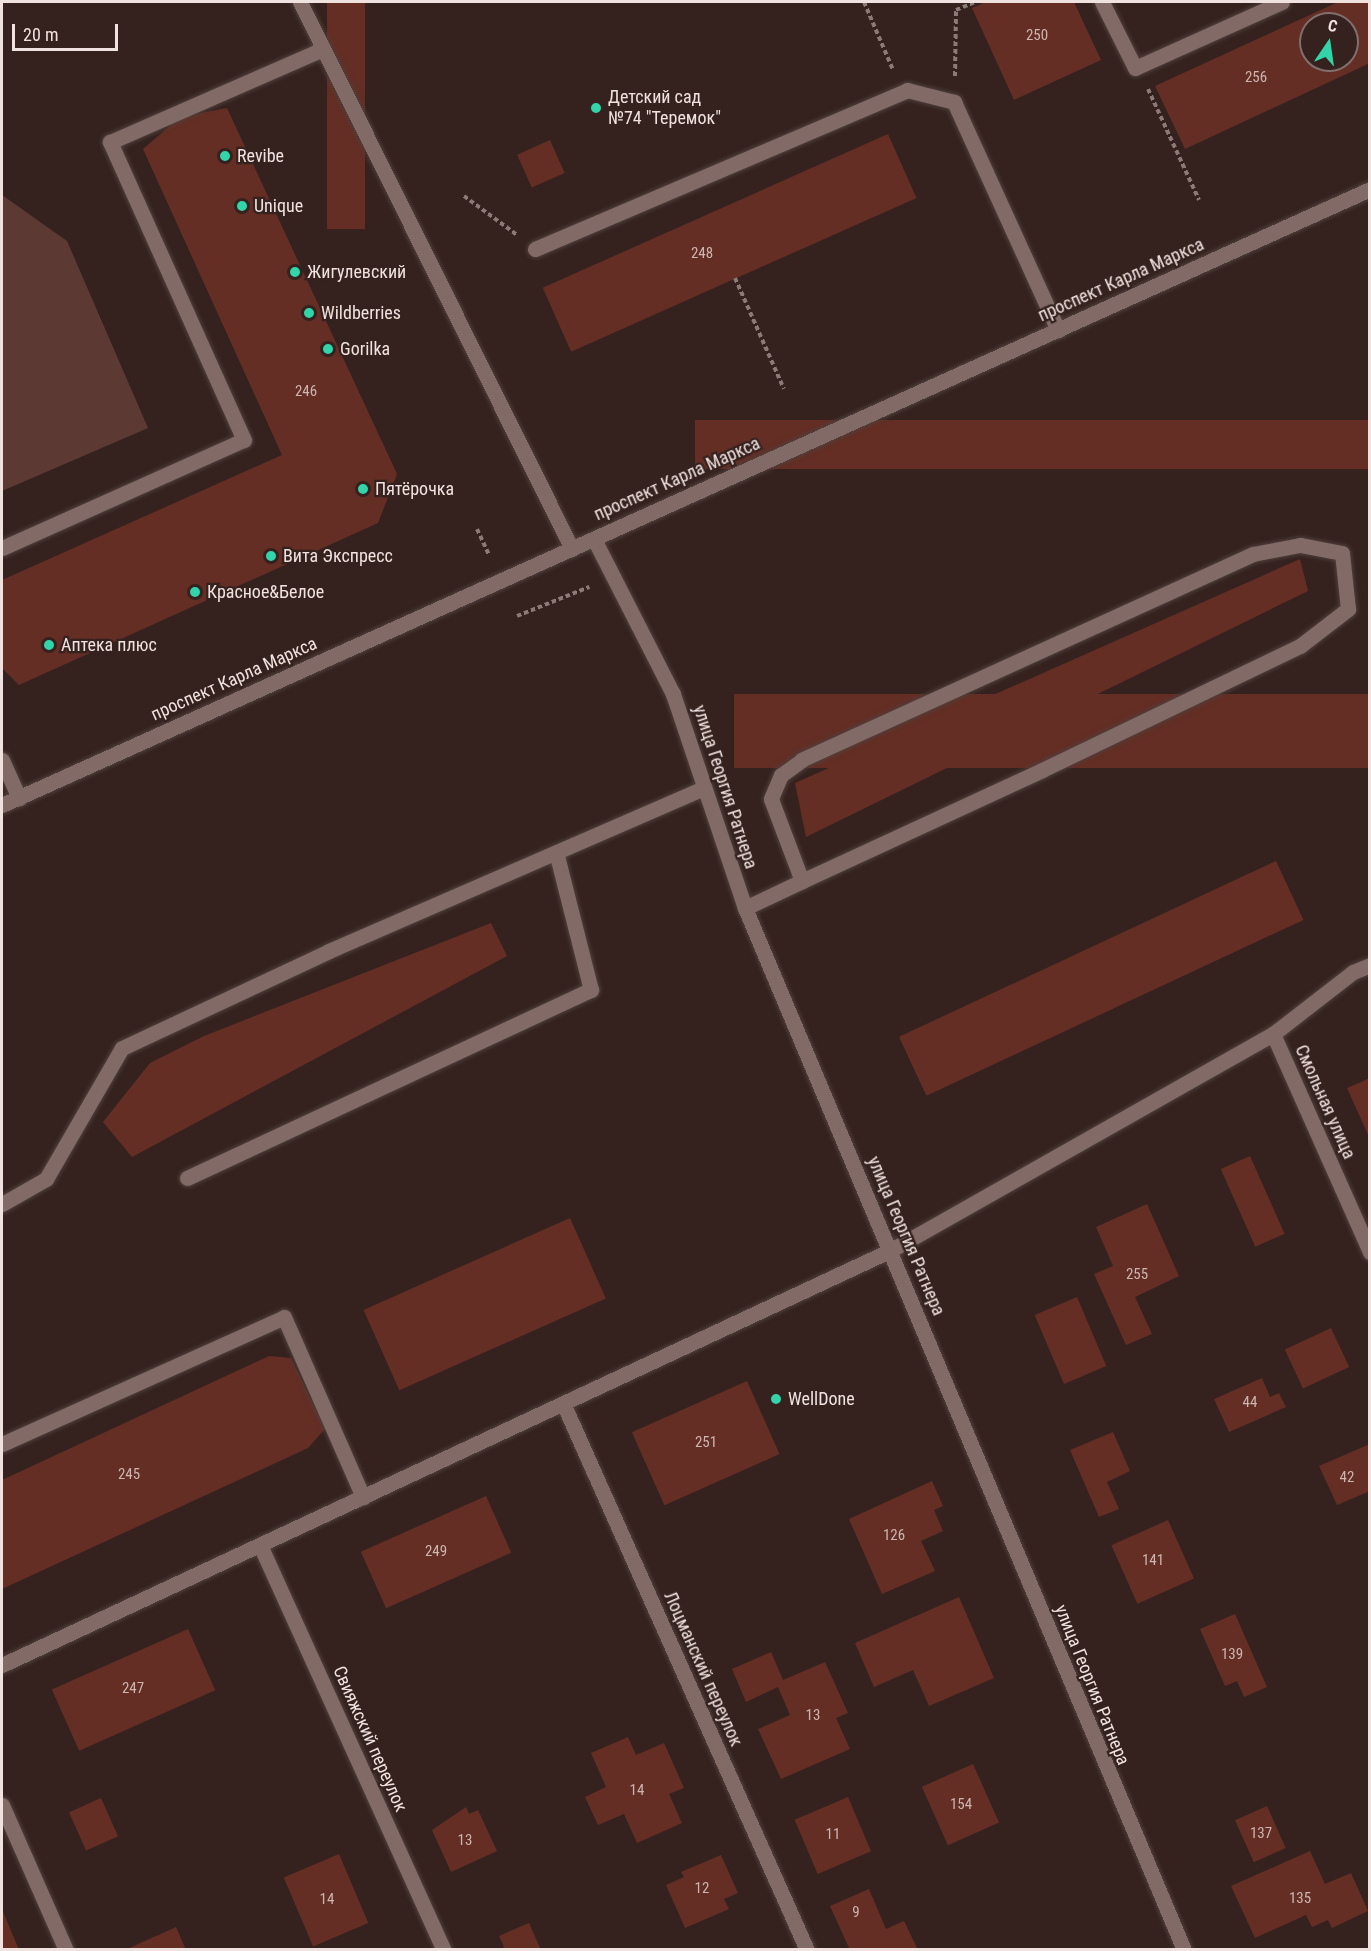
<!DOCTYPE html>
<html>
<head>
<meta charset="utf-8">
<style>
	body { margin:0 }
	#map { position:relative; width:1371px; height:1951px; overflow:hidden; background:#35221f; font-family:"Roboto Condensed",sans-serif }
	div>[style] { position:absolute }
	[style*='--x'] { left:calc(var(--x)*1px); top:calc(var(--y)*1px); width:calc(var(--w)*1px); rotate:calc(var(--a)*1deg) }
	.green>* { inset:0; background:#5c3a33 }
	.building>* { inset:0; background:#642e24; transform-origin:0 0 }
	.path>* { height:4px; margin-top:-2px; transform-origin:0; background:repeating-linear-gradient(90deg,#8b7a77 0 4.5px,transparent 0 7.5px) }
	.roads { filter:drop-shadow(0 0 2px #4f3f3c) drop-shadow(0 0 2px #4f3f3c) }
	.service>* { height:15px; margin:-7.5px; padding:0 7.5px; transform-origin:7.5px; border-radius:7.5px; background:#826b66 }
	.minor>* { height:15px; margin:-7.5px; padding:0 7.5px; transform-origin:7.5px; border-radius:7.5px; background:#826b66 }
	.tertiary>* { height:15px; margin:-7.5px; padding:0 7.5px; transform-origin:7.5px; border-radius:7.5px; background:#826b66 }
	.dots>* { width:16px; height:16px; translate:-50% -50%; box-sizing:border-box; border:3px solid #35221f; border-radius:50% }
	span { translate:-50% -50%; white-space:nowrap; text-align:center; line-height:1.15; -webkit-text-stroke:4.5px #35221f; paint-order:stroke }
	.number-label { font-size:15px; color:#cdb5b0 }
	.number-label span { -webkit-text-stroke-width:0 }
	.poi-label { font-size:18px; color:#f0e2df }
	.left { translate:0 -50%; text-align:left }
	.street-label { font-size:18px; color:#f0e2df }
	.frame { position:absolute; inset:0; border:3px solid #f0e2df; pointer-events:none }
	.north { position:absolute; left:1299px; top:12px; width:60px; height:60px; box-sizing:border-box; background:#35221f; border:2px solid #806f6c; border-radius:50%; rotate:13deg; font-size:16px; font-weight:700; line-height:24px; text-align:center; color:#f0e2df }
	.north::after { content:''; display:block; margin:auto; width:21px; height:27px; background:#32d4a9; clip-path:polygon(50% 0,100% 100%,50% 72%,0 100%) }
	.scale { position:absolute; left:12px; top:24px; width:106px; height:27px; box-sizing:border-box; border:3px solid #f0e2df; border-top:0; padding-left:8px; font-size:18px; line-height:21px; white-space:nowrap; color:#f0e2df; -webkit-text-stroke:4px #35221f; paint-order:stroke }
</style>
</head>
<body>
<div id="map">
	<div class="green">
		<i style="clip-path:polygon(2px 195px,67px 241px,148px 428px,2px 491px)"></i>
	</div>
	<div class="building">
		<i style="left:327px;top:2px;width:38px;height:227px"></i>
		<i style="clip-path:polygon(986px 2px,1074px 2px,1101px 60px,1014px 100px,972px 8px)"></i>
		<i style="clip-path:polygon(evenodd,1338px 2px,1370px 2px,1370px 63px,1185px 149px,1155px 86px,1338px 2px,1311px 24px,1347px 24px,1347px 60px,1311px 60px,1311px 24px)"></i>
		<i style="clip-path:polygon(227px 108px,397px 474px,378px 523px,19px 685px,2px 668px,2px 580px,282px 455px,143px 149px,180px 117px)"></i>
		<i style="left:888px;top:134px;width:70px;height:378px;rotate:66deg"></i>
		<i style="left:550px;top:140px;width:36px;height:36px;rotate:66deg"></i>
		<i style="left:1370px;top:420px;width:49px;height:675px;rotate:90deg"></i>
		<i style="clip-path:polygon(1300px 559px,1308px 591px,806px 837px,795px 783px)"></i>
		<i style="left:1370px;top:694px;width:74px;height:636px;rotate:90deg"></i>
		<i style="left:1276px;top:861px;width:65px;height:416px;rotate:65deg"></i>
		<i style="clip-path:polygon(491px 923px,507px 956px,132px 1157px,103px 1122px,150px 1063px,204px 1036px)"></i>
		<i style="clip-path:polygon(1370px 1078px,1370px 1139px,1347px 1088px)"></i>
		<i style="left:1250px;top:1156px;width:85px;height:32px;rotate:66deg"></i>
		<i style="clip-path:polygon(1147px 1204px,1179px 1276px,1135px 1297px,1152px 1334px,1126px 1345px,1094px 1274px,1113px 1266px,1096px 1227px)"></i>
		<i style="left:570px;top:1218px;width:88px;height:226px;rotate:66deg"></i>
		<i style="left:1077px;top:1297px;width:75px;height:46px;rotate:67deg"></i>
		<i style="left:1331px;top:1328px;width:43px;height:51px;rotate:65deg"></i>
		<i style="clip-path:polygon(269px 1356px,291px 1358px,325px 1429px,308px 1448px,2px 1589px,2px 1480px)"></i>
		<i style="clip-path:polygon(1262px 1378px,1270px 1397px,1279px 1393px,1286px 1407px,1229px 1432px,1214px 1399px)"></i>
		<i style="left:747px;top:1381px;width:80px;height:126px;rotate:66deg"></i>
		<i style="clip-path:polygon(1113px 1432px,1130px 1471px,1107px 1482px,1119px 1509px,1099px 1517px,1070px 1450px)"></i>
		<i style="clip-path:polygon(1370px 1444px,1370px 1491px,1337px 1505px,1319px 1466px)"></i>
		<i style="clip-path:polygon(932px 1481px,943px 1506px,934px 1510px,943px 1531px,921px 1541px,935px 1571px,882px 1594px,849px 1519px)"></i>
		<i style="left:486px;top:1496px;width:62px;height:137px;rotate:66deg"></i>
		<i style="left:1168px;top:1520px;width:64px;height:62px;rotate:66deg"></i>
		<i style="clip-path:polygon(959px 1597px,994px 1678px,929px 1706px,913px 1670px,874px 1687px,855px 1643px)"></i>
		<i style="clip-path:polygon(1235px 1614px,1267px 1687px,1244px 1697px,1237px 1681px,1225px 1686px,1200px 1629px)"></i>
		<i style="left:188px;top:1629px;width:67px;height:149px;rotate:66deg"></i>
		<i style="clip-path:polygon(771px 1652px,783px 1680px,825px 1662px,848px 1713px,836px 1718px,850px 1749px,781px 1779px,758px 1729px,790px 1715px,778px 1687px,746px 1702px,732px 1669px)"></i>
		<i style="clip-path:polygon(628px 1737px,636px 1755px,664px 1743px,684px 1788px,669px 1794px,682px 1823px,637px 1843px,624px 1814px,598px 1825px,585px 1797px,606px 1787px,591px 1753px)"></i>
		<i style="left:973px;top:1764px;width:64px;height:56px;rotate:66deg"></i>
		<i style="left:848px;top:1797px;width:59px;height:58px;rotate:67deg"></i>
		<i style="left:101px;top:1798px;width:42px;height:35px;rotate:66deg"></i>
		<i style="left:1267px;top:1806px;width:46px;height:35px;rotate:66deg"></i>
		<i style="clip-path:polygon(466px 1807px,469px 1814px,478px 1810px,497px 1851px,451px 1872px,432px 1830px)"></i>
		<i style="clip-path:polygon(1310px 1851px,1325px 1884px,1351px 1873px,1368px 1911px,1332px 1928px,1328px 1920px,1312px 1927px,1306px 1915px,1255px 1938px,1231px 1886px)"></i>
		<i style="left:339px;top:1854px;width:75px;height:60px;rotate:67deg"></i>
		<i style="clip-path:polygon(721px 1855px,738px 1893px,724px 1899px,729px 1909px,685px 1928px,666px 1885px,684px 1877px,681px 1872px)"></i>
		<i style="clip-path:polygon(869px 1889px,886px 1929px,904px 1921px,917px 1948px,850px 1950px,830px 1906px)"></i>
		<i style="clip-path:polygon(2px 1909px,19px 1950px,2px 1950px)"></i>
		<i style="clip-path:polygon(529px 1923px,541px 1950px,498px 1950px,504px 1947px,499px 1936px)"></i>
		<i style="clip-path:polygon(176px 1927px,186px 1950px,125px 1950px)"></i>
	</div>
	<div class="path">
		<i style="--x:864;--y:2;--w:74;--a:66.9"></i>
		<i style="--x:955;--y:76;--w:66;--a:-89.1"></i>
		<i style="--x:956;--y:10;--w:21;--a:-23"></i>
		<i style="--x:1148;--y:89;--w:122;--a:65.3"></i>
		<i style="--x:464;--y:196;--w:66;--a:36.3"></i>
		<i style="--x:735;--y:278;--w:121;--a:66.2"></i>
		<i style="--x:477;--y:529;--w:29;--a:65"></i>
		<i style="--x:517;--y:616;--w:78;--a:-21.9"></i>
	</div>
	<div class="roads">
		<div class="service">
			<i style="--x:300;--y:2;--w:611;--a:63.56"></i>
			<i style="--x:1102;--y:2;--w:74;--a:63.4"></i>
			<i style="--x:1135;--y:68;--w:161;--a:-24.2"></i>
			<i style="--x:535;--y:249;--w:405;--a:-23.1"></i>
			<i style="--x:907;--y:90;--w:49;--a:14.3"></i>
			<i style="--x:954;--y:102;--w:251;--a:65.5"></i>
			<i style="--x:2;--y:548;--w:265;--a:-24.1"></i>
			<i style="--x:244;--y:440;--w:327;--a:-114.2"></i>
			<i style="--x:110;--y:142;--w:232;--a:-23.6"></i>
			<i style="--x:2;--y:760;--w:42;--a:65.9"></i>
			<i style="--x:745;--y:908;--w:63;--a:-25.3"></i>
			<i style="--x:802;--y:881;--w:264;--a:-24.8"></i>
			<i style="--x:1042;--y:770;--w:286;--a:-25.7"></i>
			<i style="--x:1300;--y:646;--w:61;--a:-37.6"></i>
			<i style="--x:1348;--y:609;--w:56;--a:-96.1"></i>
			<i style="--x:1342;--y:553;--w:43;--a:-169.2"></i>
			<i style="--x:1300;--y:545;--w:48;--a:169.2"></i>
			<i style="--x:1253;--y:554;--w:496;--a:155.5"></i>
			<i style="--x:802;--y:760;--w:26;--a:144"></i>
			<i style="--x:781;--y:775;--w:26;--a:113"></i>
			<i style="--x:771;--y:799;--w:88;--a:69.3"></i>
			<i style="--x:187;--y:1178;--w:446;--a:-25"></i>
			<i style="--x:591;--y:990;--w:142;--a:-104.2"></i>
			<i style="--x:2;--y:1204;--w:51;--a:-29.6"></i>
			<i style="--x:46;--y:1179;--w:151;--a:-59.9"></i>
			<i style="--x:122;--y:1048;--w:229;--a:-25.1"></i>
			<i style="--x:329;--y:951;--w:409;--a:-23.5"></i>
			<i style="--x:2;--y:1444;--w:309;--a:-24.2"></i>
			<i style="--x:284;--y:1317;--w:197;--a:66.3"></i>
		</div>
		<div class="minor">
			<i style="--x:594;--y:539;--w:174;--a:63"></i>
			<i style="--x:673;--y:694;--w:226;--a:71.4"></i>
			<i style="--x:745;--y:908;--w:1131;--a:67.15"></i>
			<i style="--x:1273;--y:1034;--w:239;--a:66"></i>
			<i style="--x:563;--y:1403;--w:599;--a:65.96"></i>
			<i style="--x:260;--y:1545;--w:445;--a:65.6"></i>
			<i style="--x:2;--y:1665;--w:981;--a:-25.02"></i>
			<i style="--x:891;--y:1250;--w:439;--a:-29.5"></i>
			<i style="--x:1273;--y:1034;--w:101;--a:-37.8"></i>
			<i style="--x:1353;--y:972;--w:18;--a:-22"></i>
			<i style="--x:2;--y:1805;--w:158;--a:66.2"></i>
		</div>
		<div class="tertiary">
			<i style="--x:2;--y:805;--w:1500;--a:-24.24"></i>
		</div>
	</div>
	<div class="dots">
		<i style="left:596px;top:108px;background:#32d4a9"></i>
		<i style="left:225px;top:156px;background:#32d4a9"></i>
		<i style="left:242px;top:206px;background:#32d4a9"></i>
		<i style="left:295px;top:272px;background:#32d4a9"></i>
		<i style="left:309px;top:313px;background:#32d4a9"></i>
		<i style="left:328px;top:349px;background:#32d4a9"></i>
		<i style="left:363px;top:489px;background:#32d4a9"></i>
		<i style="left:271px;top:556px;background:#32d4a9"></i>
		<i style="left:195px;top:592px;background:#32d4a9"></i>
		<i style="left:49px;top:645px;background:#32d4a9"></i>
		<i style="left:776px;top:1399px;background:#32d4a9"></i>
	</div>
	<div class="number-label">
		<span style="left:1037px;top:36px">250</span>
		<span style="left:1256px;top:78px">256</span>
		<span style="left:702px;top:254px">248</span>
		<span style="left:306px;top:392px">246</span>
		<span style="left:1137px;top:1275px">255</span>
		<span style="left:1250px;top:1403px">44</span>
		<span style="left:706px;top:1443px">251</span>
		<span style="left:129px;top:1475px">245</span>
		<span style="left:1347px;top:1478px">42</span>
		<span style="left:894px;top:1536px">126</span>
		<span style="left:436px;top:1552px">249</span>
		<span style="left:1153px;top:1561px">141</span>
		<span style="left:1232px;top:1655px">139</span>
		<span style="left:133px;top:1689px">247</span>
		<span style="left:813px;top:1716px">13</span>
		<span style="left:637px;top:1791px">14</span>
		<span style="left:961px;top:1805px">154</span>
		<span style="left:1261px;top:1834px">137</span>
		<span style="left:833px;top:1835px">11</span>
		<span style="left:465px;top:1841px">13</span>
		<span style="left:702px;top:1889px">12</span>
		<span style="left:1300px;top:1899px">135</span>
		<span style="left:327px;top:1900px">14</span>
		<span style="left:856px;top:1913px">9</span>
	</div>
	<div class="poi-label">
		<span class="left" style="left:608px;top:108px">Детский сад<br>№74 "Теремок"</span>
		<span class="left" style="left:237px;top:156px">Revibe</span>
		<span class="left" style="left:254px;top:206px">Unique</span>
		<span class="left" style="left:307px;top:272px">Жигулевский</span>
		<span class="left" style="left:321px;top:313px">Wildberries</span>
		<span class="left" style="left:340px;top:349px">Gorilka</span>
		<span class="left" style="left:375px;top:489px">Пятёрочка</span>
		<span class="left" style="left:283px;top:556px">Вита Экспресс</span>
		<span class="left" style="left:207px;top:592px">Красное&amp;Белое</span>
		<span class="left" style="left:61px;top:645px">Аптека плюс</span>
		<span class="left" style="left:788px;top:1399px">WellDone</span>
	</div>
	<div class="street-label">
		<span style="left:1121px;top:280px;rotate:-24deg">проспект Карла Маркса</span>
		<span style="left:677px;top:479px;rotate:-24deg">проспект Карла Маркса</span>
		<span style="left:234px;top:679px;rotate:-24deg">проспект Карла Маркса</span>
		<span style="left:725px;top:787px;rotate:72deg">улица Георгия Ратнера</span>
		<span style="left:1325px;top:1102px;rotate:66deg">Смольная улица</span>
		<span style="left:906px;top:1236px;rotate:67deg">улица Георгия Ратнера</span>
		<span style="left:703px;top:1669px;rotate:66deg">Лоцманский переулок</span>
		<span style="left:1092px;top:1685px;rotate:68deg">улица Георгия Ратнера</span>
		<span style="left:370px;top:1739px;rotate:66deg">Свияжский переулок</span>
	</div>
	<div class="frame"></div>
	<div class="north">С</div>
	<div class="scale">20 m</div>
</div>
</body>
</html>
